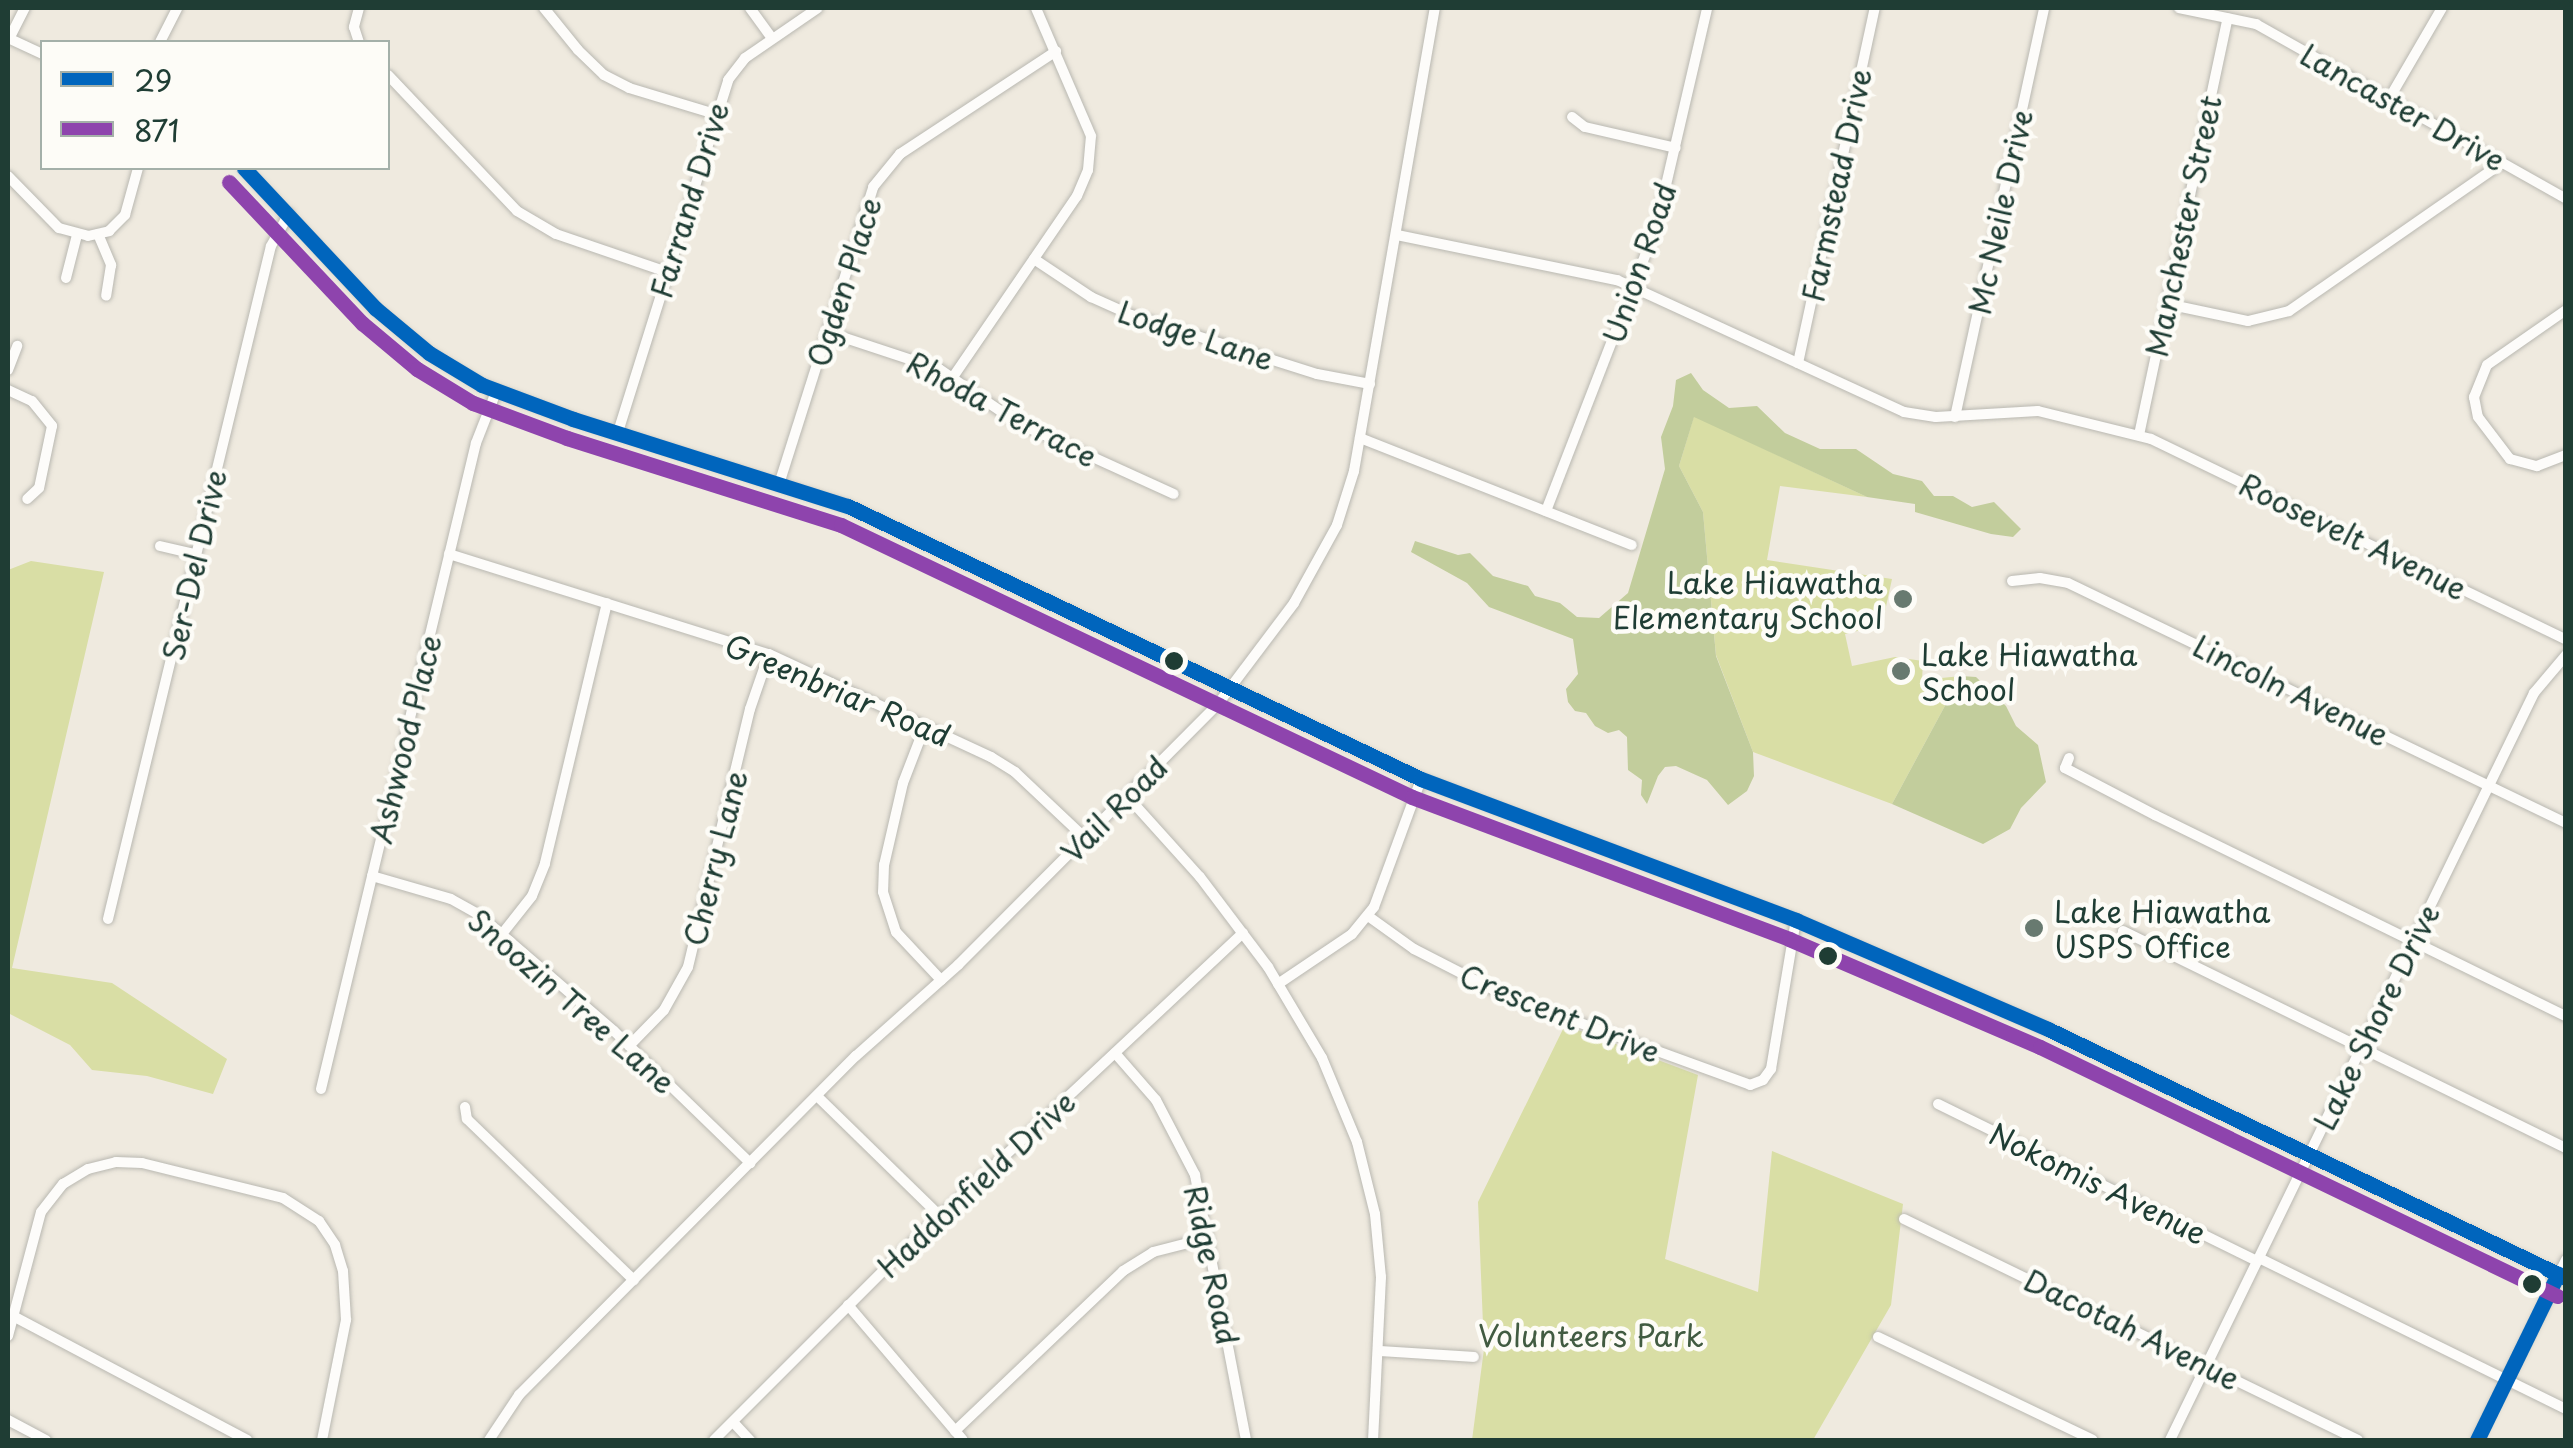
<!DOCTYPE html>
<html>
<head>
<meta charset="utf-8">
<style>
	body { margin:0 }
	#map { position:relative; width:2573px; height:1448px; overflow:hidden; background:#efeadf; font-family:"Playpen Sans",sans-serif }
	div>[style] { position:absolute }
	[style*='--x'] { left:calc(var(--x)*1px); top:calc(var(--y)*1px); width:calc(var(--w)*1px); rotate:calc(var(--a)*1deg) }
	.green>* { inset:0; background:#d9dea5 }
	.forest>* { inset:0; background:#c2cd9c }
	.roads { filter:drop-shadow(0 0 2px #b9b8b1) drop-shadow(0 0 2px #b9b8b1) }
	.minor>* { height:10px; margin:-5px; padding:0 5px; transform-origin:5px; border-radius:5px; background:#fdfcfa }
	.bus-1>* { height:15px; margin:-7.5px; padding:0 7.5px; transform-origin:7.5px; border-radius:7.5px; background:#0065bd }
	.bus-2>* { height:15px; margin:-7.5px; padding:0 7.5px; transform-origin:7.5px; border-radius:7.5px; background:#8e44ad }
	.dots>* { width:28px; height:28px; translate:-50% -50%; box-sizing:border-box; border:5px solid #fdfcf7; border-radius:50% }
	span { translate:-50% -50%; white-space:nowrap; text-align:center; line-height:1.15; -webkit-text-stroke:9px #fdfcf7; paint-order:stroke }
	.street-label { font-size:30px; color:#1f3d34 }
	.poi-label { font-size:30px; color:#1f3d34 }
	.right { translate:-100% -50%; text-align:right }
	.left { translate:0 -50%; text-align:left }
	.park-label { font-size:30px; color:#415b41 }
	.frame { position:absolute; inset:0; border:10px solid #1f3d34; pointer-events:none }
	.legend { position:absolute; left:40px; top:40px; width:350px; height:130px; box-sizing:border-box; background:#fdfcf7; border:2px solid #a4b0a9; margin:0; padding:12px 18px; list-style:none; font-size:30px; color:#1f3d34 }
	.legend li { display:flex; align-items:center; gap:20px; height:50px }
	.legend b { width:50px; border:2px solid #a4b0a9 }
</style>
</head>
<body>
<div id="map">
	<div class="green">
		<i style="clip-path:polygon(1694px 416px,1867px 497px,1780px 486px,1767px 560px,1892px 579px,1882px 625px,1845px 634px,1852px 666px,1895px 657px,1923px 661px,1922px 680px,1961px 676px,1892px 804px,1753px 752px,1716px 655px,1703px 512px,1679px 466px)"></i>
		<i style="clip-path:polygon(31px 561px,104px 572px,12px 968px,112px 983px,227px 1059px,213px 1094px,147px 1076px,92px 1070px,70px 1045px,8px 1013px,8px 570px)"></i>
		<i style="clip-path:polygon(1565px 1025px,1698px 1075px,1665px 1259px,1758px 1292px,1772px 1151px,1903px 1204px,1891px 1305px,1813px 1440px,1472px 1440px,1484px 1349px,1478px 1202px)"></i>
	</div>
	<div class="forest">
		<i style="clip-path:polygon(1691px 373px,1703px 390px,1729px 408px,1757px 406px,1785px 433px,1820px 449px,1856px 449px,1893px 474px,1922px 481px,1934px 496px,1953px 496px,1972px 507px,1994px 502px,2021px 529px,2013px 537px,1991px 534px,1915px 512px,1915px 504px,1867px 497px,1694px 417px,1679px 466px,1703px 512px,1716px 656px,1753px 752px,1754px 776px,1747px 791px,1728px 805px,1707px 780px,1676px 766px,1665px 767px,1658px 776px,1647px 804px,1641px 795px,1642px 780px,1628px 770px,1627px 737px,1619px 730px,1608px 733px,1595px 726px,1586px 713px,1575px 711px,1568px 702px,1566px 689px,1578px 674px,1573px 639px,1489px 607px,1467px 583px,1411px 552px,1415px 541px,1458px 555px,1470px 553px,1493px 576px,1528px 586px,1535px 596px,1560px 603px,1577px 617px,1599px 618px,1628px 593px,1665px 469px,1661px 437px,1673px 406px,1676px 380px)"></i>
		<i style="clip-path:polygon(1961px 676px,1976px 677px,2006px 706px,2016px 726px,2038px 745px,2046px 782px,2021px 808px,2010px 829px,1983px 844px,1892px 804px)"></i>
	</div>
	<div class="roads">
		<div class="minor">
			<i style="--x:359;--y:8;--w:20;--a:105"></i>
			<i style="--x:354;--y:27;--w:16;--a:72"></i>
			<i style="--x:544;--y:8;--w:54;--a:51"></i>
			<i style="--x:578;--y:50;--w:36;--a:44"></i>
			<i style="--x:604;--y:75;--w:28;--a:27"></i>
			<i style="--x:629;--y:88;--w:90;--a:16.8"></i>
			<i style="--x:750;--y:8;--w:37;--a:54"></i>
			<i style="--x:2179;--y:8;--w:79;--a:11.7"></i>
			<i style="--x:2256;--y:24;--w:356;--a:29.4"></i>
			<i style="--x:8;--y:38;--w:38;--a:25"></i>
			<i style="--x:9;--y:39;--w:35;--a:-63"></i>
			<i style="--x:160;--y:42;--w:38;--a:-63"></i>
			<i style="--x:388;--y:75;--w:187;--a:46.5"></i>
			<i style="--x:517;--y:211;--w:45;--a:30.5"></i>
			<i style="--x:556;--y:234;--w:117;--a:18.9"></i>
			<i style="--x:2389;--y:99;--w:105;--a:-59.8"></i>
			<i style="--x:1572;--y:117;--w:16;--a:38"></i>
			<i style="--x:1585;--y:127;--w:93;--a:13"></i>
			<i style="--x:244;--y:168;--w:192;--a:46.9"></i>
			<i style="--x:375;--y:308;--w:70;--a:39.8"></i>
			<i style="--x:429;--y:353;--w:62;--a:31.1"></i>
			<i style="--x:482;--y:385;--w:97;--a:20.5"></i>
			<i style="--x:573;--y:419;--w:288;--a:17.6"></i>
			<i style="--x:848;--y:506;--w:635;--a:25.47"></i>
			<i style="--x:1421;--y:779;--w:401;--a:20.6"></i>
			<i style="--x:1796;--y:920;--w:275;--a:23.4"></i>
			<i style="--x:2048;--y:1029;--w:575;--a:25.67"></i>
			<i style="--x:8;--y:176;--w:73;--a:45.6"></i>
			<i style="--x:59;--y:228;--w:30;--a:15"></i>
			<i style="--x:88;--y:236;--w:22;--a:-13"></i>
			<i style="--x:109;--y:231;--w:23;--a:-45"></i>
			<i style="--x:125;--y:215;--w:49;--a:-74.5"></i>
			<i style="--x:98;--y:234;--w:34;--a:67"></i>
			<i style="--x:111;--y:265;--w:31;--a:99"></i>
			<i style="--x:1397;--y:235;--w:225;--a:11.6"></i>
			<i style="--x:1617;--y:280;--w:316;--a:24.7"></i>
			<i style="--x:1904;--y:412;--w:32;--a:9"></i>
			<i style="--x:1936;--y:417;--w:102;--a:-3.4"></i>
			<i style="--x:2038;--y:411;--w:116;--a:13.9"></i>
			<i style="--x:2151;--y:439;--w:461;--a:25.8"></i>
			<i style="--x:1034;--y:259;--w:69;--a:33.7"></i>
			<i style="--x:1091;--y:297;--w:44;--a:24.2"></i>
			<i style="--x:1131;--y:315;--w:195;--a:17.6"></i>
			<i style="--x:1317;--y:374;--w:54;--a:10.7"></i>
			<i style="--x:66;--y:278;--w:44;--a:-75.7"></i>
			<i style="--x:2167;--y:304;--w:83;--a:11.9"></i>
			<i style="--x:2248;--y:321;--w:42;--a:-13.7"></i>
			<i style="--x:2289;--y:311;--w:259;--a:-34.8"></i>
			<i style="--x:2566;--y:310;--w:96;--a:145.2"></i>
			<i style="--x:2487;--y:365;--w:35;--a:112"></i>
			<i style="--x:2474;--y:397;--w:20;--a:79"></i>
			<i style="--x:2478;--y:417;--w:53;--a:52.7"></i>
			<i style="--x:2510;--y:459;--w:28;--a:15"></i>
			<i style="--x:2537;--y:466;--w:31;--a:-21"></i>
			<i style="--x:827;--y:332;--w:118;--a:18.3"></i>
			<i style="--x:939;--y:369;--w:96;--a:34.4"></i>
			<i style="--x:1018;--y:423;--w:171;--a:24.5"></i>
			<i style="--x:1798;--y:363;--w:363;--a:-77.8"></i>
			<i style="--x:8;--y:370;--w:26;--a:-69"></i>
			<i style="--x:953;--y:377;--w:219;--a:-55.6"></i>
			<i style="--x:1077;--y:196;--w:28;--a:-67"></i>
			<i style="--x:1088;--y:170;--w:34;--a:-85"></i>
			<i style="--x:1091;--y:136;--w:139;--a:-113.3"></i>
			<i style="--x:8;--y:390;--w:26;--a:25"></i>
			<i style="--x:32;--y:401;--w:32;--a:51"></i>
			<i style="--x:52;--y:426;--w:63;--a:101.8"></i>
			<i style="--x:39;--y:488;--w:16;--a:137"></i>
			<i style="--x:1955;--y:417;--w:419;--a:-77.7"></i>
			<i style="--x:618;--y:432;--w:369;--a:-72.6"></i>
			<i style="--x:728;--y:80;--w:28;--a:-52"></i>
			<i style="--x:745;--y:58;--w:88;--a:-34.4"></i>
			<i style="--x:2139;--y:435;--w:426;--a:-78"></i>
			<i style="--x:1360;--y:438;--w:292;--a:21.5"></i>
			<i style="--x:780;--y:481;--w:308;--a:-72.4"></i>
			<i style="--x:873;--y:187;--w:43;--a:-50.7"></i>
			<i style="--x:900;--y:154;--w:187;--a:-33.4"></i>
			<i style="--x:1546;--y:511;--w:304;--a:-68.8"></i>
			<i style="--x:1656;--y:228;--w:226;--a:-76.9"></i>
			<i style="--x:160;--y:546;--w:37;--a:13"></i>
			<i style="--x:449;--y:554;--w:335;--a:17.4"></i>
			<i style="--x:769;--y:654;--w:245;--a:24.9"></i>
			<i style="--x:991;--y:757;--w:28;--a:32"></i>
			<i style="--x:1015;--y:772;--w:96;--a:43.3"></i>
			<i style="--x:2012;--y:581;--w:28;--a:-6"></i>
			<i style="--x:2040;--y:578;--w:28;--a:10"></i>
			<i style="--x:2068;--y:583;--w:553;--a:25.73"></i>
			<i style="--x:925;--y:726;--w:61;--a:111.1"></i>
			<i style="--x:903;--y:783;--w:84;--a:103"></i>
			<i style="--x:884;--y:865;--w:27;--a:92"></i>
			<i style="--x:883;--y:892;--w:42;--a:72"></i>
			<i style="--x:896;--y:932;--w:66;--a:46.8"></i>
			<i style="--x:2069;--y:758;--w:11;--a:112"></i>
			<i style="--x:2065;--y:768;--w:102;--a:27.6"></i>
			<i style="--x:2155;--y:815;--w:458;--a:26.1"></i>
			<i style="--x:1127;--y:796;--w:109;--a:48"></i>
			<i style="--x:1200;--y:877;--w:113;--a:52.9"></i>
			<i style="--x:1268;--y:967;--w:106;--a:59.3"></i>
			<i style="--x:1322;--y:1058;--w:91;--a:67.4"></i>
			<i style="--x:1357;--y:1142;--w:74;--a:76"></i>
			<i style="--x:1375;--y:1214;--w:63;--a:84.6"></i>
			<i style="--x:1381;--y:1277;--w:163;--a:92.8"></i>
			<i style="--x:372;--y:876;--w:82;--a:16.2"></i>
			<i style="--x:451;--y:899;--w:31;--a:29"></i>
			<i style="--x:478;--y:914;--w:179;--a:40.7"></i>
			<i style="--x:614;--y:1031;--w:190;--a:44.1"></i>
			<i style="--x:1368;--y:916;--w:57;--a:35.7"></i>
			<i style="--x:1414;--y:949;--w:103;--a:27.1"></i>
			<i style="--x:1506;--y:996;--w:260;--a:20"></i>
			<i style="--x:1750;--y:1085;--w:14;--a:-21"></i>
			<i style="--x:1763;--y:1080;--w:14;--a:-54"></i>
			<i style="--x:1771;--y:1069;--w:151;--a:-80.5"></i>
			<i style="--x:108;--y:919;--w:692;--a:-76.39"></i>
			<i style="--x:271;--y:246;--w:37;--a:-61"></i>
			<i style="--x:2123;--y:931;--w:493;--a:26.1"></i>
			<i style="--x:502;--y:934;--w:48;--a:-51.7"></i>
			<i style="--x:532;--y:896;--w:35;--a:-68"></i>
			<i style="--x:545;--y:863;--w:267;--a:-76.6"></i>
			<i style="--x:1278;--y:984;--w:89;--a:-34"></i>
			<i style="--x:1352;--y:934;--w:35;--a:-51"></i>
			<i style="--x:1374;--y:907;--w:136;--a:-69.8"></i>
			<i style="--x:629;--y:1046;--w:50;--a:-45.8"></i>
			<i style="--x:664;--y:1010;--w:49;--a:-60.8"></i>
			<i style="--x:688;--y:967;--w:265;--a:-76.5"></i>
			<i style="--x:750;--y:709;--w:58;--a:-70.9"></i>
			<i style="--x:1115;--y:1053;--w:62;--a:48.9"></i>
			<i style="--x:1156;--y:1100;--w:85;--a:62.5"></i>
			<i style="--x:1195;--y:1175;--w:270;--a:79.1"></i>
			<i style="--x:321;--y:1089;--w:664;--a:-76.51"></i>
			<i style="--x:476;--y:443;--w:55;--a:-68.6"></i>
			<i style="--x:817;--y:1096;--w:172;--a:44.3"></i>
			<i style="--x:1938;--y:1104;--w:356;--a:26.2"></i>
			<i style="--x:465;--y:1107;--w:12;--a:81"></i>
			<i style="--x:467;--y:1119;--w:232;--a:44"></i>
			<i style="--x:1904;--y:1219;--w:505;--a:25.96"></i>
			<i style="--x:2259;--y:1258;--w:342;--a:26.2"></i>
			<i style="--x:848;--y:1305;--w:177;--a:49.6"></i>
			<i style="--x:13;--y:1316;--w:265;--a:27.9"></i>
			<i style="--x:8;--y:1336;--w:128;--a:-75.1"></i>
			<i style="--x:41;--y:1212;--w:36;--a:-52"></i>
			<i style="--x:63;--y:1184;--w:29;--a:-31"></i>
			<i style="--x:88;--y:1169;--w:29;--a:-14"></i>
			<i style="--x:116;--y:1162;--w:26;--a:2"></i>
			<i style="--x:142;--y:1163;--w:145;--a:13.9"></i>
			<i style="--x:283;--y:1198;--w:43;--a:32.6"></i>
			<i style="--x:319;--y:1221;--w:29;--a:56"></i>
			<i style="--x:335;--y:1245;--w:27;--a:73"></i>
			<i style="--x:343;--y:1271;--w:49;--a:86.5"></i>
			<i style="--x:346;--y:1320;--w:122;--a:101.3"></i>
			<i style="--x:1878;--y:1337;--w:238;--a:25.6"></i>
			<i style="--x:1381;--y:1351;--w:93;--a:3.7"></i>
			<i style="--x:8;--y:1420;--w:43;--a:27.8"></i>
			<i style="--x:733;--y:1422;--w:25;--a:47"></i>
			<i style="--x:955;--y:1431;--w:232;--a:-43.6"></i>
			<i style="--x:1123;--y:1271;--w:36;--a:-32"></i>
			<i style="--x:1153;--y:1252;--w:57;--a:-14.3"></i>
			<i style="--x:489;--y:1440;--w:54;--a:-56.3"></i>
			<i style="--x:519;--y:1395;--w:478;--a:-45.2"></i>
			<i style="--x:856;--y:1056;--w:137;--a:-41.7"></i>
			<i style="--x:958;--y:965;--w:368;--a:-45.1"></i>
			<i style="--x:1218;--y:704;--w:126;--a:-53"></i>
			<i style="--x:1294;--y:603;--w:89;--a:-61.1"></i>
			<i style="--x:1337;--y:525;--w:57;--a:-72.5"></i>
			<i style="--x:1354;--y:471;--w:470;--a:-80.1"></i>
			<i style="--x:714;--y:1440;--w:266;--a:-45"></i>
			<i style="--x:902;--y:1252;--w:467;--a:-43.1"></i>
			<i style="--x:2170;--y:1440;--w:831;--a:-64.02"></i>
			<i style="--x:2534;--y:693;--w:50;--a:-49.9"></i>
			<i style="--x:2477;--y:1440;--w:201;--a:-63.7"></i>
		</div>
	</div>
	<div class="bus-1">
		<i style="--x:244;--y:168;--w:192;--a:46.9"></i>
		<i style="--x:375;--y:308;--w:70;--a:39.8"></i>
		<i style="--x:429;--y:353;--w:62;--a:31.1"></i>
		<i style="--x:482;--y:385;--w:97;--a:20.5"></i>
		<i style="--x:573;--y:419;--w:288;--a:17.6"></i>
		<i style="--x:848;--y:506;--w:635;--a:25.47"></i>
		<i style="--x:1421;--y:779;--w:401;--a:20.6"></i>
		<i style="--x:1796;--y:920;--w:275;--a:23.4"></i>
		<i style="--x:2048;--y:1029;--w:575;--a:25.67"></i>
		<i style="--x:2477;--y:1440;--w:185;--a:-64"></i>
	</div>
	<div class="bus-2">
		<i style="--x:229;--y:182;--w:194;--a:46.7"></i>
		<i style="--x:362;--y:323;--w:72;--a:39.9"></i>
		<i style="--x:417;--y:369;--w:66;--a:31.3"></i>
		<i style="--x:473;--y:403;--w:100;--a:20.4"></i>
		<i style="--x:567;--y:438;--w:287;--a:17.6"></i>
		<i style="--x:841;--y:525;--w:632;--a:25.47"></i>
		<i style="--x:1412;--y:797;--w:403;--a:20.6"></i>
		<i style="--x:1789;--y:939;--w:273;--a:23.3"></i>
		<i style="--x:2040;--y:1047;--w:574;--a:25.72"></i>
	</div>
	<div class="dots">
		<i style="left:1903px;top:599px;background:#687a70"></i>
		<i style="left:1174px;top:661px;background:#1f3d34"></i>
		<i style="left:1901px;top:671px;background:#687a70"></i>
		<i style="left:2034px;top:928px;background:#687a70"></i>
		<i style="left:1828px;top:956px;background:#1f3d34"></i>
		<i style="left:2532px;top:1284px;background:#1f3d34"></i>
	</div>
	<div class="street-label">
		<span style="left:2403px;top:107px;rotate:29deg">Lancaster Drive</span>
		<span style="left:1836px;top:185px;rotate:-78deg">Farmstead Drive</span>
		<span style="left:689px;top:200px;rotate:-73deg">Farrand Drive</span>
		<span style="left:2000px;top:212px;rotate:-78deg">Mc Neile Drive</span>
		<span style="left:2183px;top:226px;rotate:-78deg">Manchester Street</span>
		<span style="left:1639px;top:263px;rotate:-71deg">Union Road</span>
		<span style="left:844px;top:282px;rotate:-72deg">Ogden Place</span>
		<span style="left:1196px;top:335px;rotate:18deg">Lodge Lane</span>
		<span style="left:1002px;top:409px;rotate:28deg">Rhoda Terrace</span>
		<span style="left:2353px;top:536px;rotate:26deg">Roosevelt Avenue</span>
		<span style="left:194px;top:565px;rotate:-77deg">Ser-Del Drive</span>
		<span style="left:838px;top:690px;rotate:23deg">Greenbriar Road</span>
		<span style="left:2291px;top:690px;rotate:26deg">Lincoln Avenue</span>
		<span style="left:405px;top:739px;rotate:-76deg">Ashwood Place</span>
		<span style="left:1114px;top:809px;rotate:-45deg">Vail Road</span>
		<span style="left:715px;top:858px;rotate:-76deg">Cherry Lane</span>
		<span style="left:572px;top:1001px;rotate:41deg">Snoozin Tree Lane</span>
		<span style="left:1560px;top:1013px;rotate:22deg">Crescent Drive</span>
		<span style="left:2376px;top:1017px;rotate:-64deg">Lake Shore Drive</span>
		<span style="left:2098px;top:1183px;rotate:26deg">Nokomis Avenue</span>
		<span style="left:976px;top:1184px;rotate:-43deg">Haddonfield Drive</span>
		<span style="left:1212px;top:1265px;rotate:78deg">Ridge Road</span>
		<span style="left:2132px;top:1329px;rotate:26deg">Dacotah Avenue</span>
	</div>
	<div class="poi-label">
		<span class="right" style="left:1883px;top:599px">Lake Hiawatha<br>Elementary School</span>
		<span class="left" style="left:1921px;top:671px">Lake Hiawatha<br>School</span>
		<span class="left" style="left:2054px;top:928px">Lake Hiawatha<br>USPS Office</span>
	</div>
	<div class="park-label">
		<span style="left:1591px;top:1335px">Volunteers Park</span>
	</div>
	<div class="frame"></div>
	<ul class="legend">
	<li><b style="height:12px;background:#0065bd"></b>29</li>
	<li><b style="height:12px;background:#8e44ad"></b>871</li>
	</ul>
</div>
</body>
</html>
